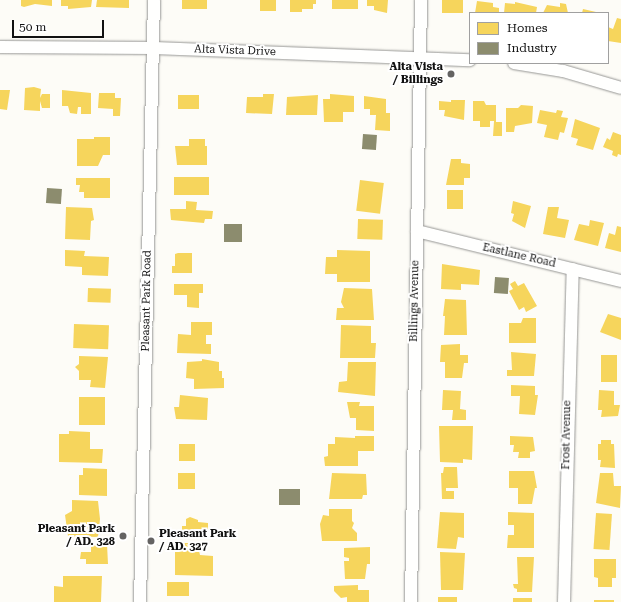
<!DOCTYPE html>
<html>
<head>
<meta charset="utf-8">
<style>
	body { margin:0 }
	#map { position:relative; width:621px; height:602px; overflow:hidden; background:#fdfcf7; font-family:"Roboto Serif",serif }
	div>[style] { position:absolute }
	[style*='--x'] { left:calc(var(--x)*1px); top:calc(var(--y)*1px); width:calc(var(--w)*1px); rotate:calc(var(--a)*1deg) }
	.homes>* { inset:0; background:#f6d55c; transform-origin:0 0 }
	.industry>* { inset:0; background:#8c8c6e; transform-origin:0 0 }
	.roads { filter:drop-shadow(0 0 1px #979795) drop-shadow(0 0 1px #979795) }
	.minor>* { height:12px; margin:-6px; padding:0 6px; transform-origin:6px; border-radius:6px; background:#fffffe }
	.dots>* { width:11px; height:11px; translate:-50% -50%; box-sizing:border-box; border:2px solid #fff; border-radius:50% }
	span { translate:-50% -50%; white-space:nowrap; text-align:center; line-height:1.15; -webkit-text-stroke:4px #fff; paint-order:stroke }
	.street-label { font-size:11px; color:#111 }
	.poi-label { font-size:11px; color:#111; font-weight:700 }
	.right { translate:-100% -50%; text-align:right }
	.left { translate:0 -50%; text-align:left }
	.legend { position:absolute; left:469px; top:12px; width:140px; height:52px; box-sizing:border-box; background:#fff; border:1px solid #a0a0a0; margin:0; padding:5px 7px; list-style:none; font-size:12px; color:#111 }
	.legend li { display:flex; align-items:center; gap:8px; height:20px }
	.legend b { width:20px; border:1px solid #a0a0a0 }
	.scale { position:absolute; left:12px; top:20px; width:92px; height:18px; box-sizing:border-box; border:2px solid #111; border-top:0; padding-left:5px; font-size:12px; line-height:14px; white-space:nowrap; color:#111; -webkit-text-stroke:3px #fff; paint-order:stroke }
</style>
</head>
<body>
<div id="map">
	<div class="homes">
		<i style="clip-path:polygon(21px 0,52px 0,52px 6px,35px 4px,24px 7px,21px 6px)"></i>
		<i style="clip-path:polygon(61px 0,92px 0,91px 7px,68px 9px,68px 6px,61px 6px)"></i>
		<i style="clip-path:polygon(97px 0,129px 0,129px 8px,96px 7px)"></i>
		<i style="left:182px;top:0;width:25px;height:9px"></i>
		<i style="left:260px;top:0;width:16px;height:11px"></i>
		<i style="clip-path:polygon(290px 0,316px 0,316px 4px,313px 4px,313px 9px,302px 9px,302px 12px,290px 12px)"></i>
		<i style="left:332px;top:0;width:26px;height:9px"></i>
		<i style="clip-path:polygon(367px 0,388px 0,387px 13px,374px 10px,374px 6px,367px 6px)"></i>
		<i style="left:442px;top:0;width:21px;height:13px"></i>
		<i style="clip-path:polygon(477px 1px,493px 3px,493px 7px,499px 8px,499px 13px,475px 13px)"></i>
		<i style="clip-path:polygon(515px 2px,537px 7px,536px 13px,504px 13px,505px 3px,515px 4px)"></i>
		<i style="clip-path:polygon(560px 3px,566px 4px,568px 13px,543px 13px,547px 5px,560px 7px)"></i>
		<i style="clip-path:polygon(583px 9px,596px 12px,596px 13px,582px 13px)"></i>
		<i style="clip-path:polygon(617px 18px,621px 19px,621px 43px,608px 41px,608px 27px,613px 29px)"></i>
		<i style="clip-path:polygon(34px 87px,41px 89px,40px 98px,42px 94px,50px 94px,50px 108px,42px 108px,40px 101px,40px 111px,24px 110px,25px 88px)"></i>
		<i style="clip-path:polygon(0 90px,10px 90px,7px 110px,0 109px)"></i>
		<i style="clip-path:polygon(62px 90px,91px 93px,91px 114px,81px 114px,81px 107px,78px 107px,77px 114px,70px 113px,68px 106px,62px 106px)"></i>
		<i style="clip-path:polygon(99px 93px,115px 93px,115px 98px,121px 98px,120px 116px,113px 116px,113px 109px,98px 108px)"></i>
		<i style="clip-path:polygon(263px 94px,274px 94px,272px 114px,246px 113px,247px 97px,263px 97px)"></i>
		<i style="clip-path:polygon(330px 94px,354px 96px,354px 112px,343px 112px,343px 122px,324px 122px,323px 99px,330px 99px)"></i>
		<i style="left:178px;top:95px;width:21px;height:14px"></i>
		<i style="clip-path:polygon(318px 95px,317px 115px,286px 115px,287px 97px)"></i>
		<i style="clip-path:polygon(364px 96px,386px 99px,386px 113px,390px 113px,390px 131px,375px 130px,376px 115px,370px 115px,370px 109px,364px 109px)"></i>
		<i style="clip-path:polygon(451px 100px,465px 100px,464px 120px,444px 116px,445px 110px,439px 110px,439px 101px,451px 102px)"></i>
		<i style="clip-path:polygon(473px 101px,484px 101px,486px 105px,496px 105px,496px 122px,502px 122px,502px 136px,493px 136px,494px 121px,490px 121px,490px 127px,480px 127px,480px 121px,473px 121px)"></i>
		<i style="clip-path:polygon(521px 105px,533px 106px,532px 123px,515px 126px,514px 132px,506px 132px,506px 108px,518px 108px)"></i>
		<i style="clip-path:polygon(540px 110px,556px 113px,557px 110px,563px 111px,561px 117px,568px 118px,564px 133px,560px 132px,558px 140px,544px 137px,547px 125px,537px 123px)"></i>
		<i style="clip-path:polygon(575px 119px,600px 128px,593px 150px,576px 145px,578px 139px,571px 137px)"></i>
		<i style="clip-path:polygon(613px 132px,621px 135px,621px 155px,618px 154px,617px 157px,612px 155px,613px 151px,603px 147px,607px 138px,610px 140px)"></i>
		<i style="clip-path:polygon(94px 137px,110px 137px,110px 155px,103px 155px,98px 166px,77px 166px,77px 139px,94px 139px)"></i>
		<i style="clip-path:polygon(189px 139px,205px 139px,205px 146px,207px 146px,207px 165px,177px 165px,175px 146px,189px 146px)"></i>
		<i style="clip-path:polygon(451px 159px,461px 159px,461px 163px,470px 164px,470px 178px,464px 178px,464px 185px,446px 185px)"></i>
		<i style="left:174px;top:177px;width:35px;height:18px"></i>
		<i style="clip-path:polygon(76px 178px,110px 178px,110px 198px,84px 198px,84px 192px,79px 192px,80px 185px,76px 185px)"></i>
		<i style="left:360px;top:180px;width:24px;height:31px;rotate:7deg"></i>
		<i style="left:447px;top:190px;width:16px;height:19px"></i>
		<i style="clip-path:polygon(186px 201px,197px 202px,196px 210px,213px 211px,212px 219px,205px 219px,204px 223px,171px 220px,170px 209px,186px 209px)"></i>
		<i style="clip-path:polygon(513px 201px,531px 206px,525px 228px,512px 221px,514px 214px,511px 213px)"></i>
		<i style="clip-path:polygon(66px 207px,92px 208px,94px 220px,91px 221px,90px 240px,65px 239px)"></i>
		<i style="clip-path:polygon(548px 207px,559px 207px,557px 218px,569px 220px,565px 238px,543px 234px)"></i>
		<i style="left:358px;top:219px;width:25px;height:20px;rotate:2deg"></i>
		<i style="clip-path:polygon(590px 220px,604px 223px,598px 246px,574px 240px,579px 224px,589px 226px)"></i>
		<i style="clip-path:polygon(617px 226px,621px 227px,621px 252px,605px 248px,609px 233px,615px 235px)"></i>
		<i style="clip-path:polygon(65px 250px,85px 251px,84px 256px,109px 257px,108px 276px,82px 275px,82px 267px,65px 266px)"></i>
		<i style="clip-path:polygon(337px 250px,370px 251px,370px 282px,337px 282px,337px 274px,325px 274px,326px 257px,337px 257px)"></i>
		<i style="clip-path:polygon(178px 253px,192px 253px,192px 273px,172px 273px,172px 266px,175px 266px,175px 254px)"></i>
		<i style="clip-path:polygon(442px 264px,480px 270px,479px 285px,461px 284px,461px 290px,441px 289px)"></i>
		<i style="clip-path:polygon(515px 281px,518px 286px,524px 283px,537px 306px,526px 312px,524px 307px,519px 310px,509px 291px,513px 289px,510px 284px)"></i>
		<i style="clip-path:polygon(174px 284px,203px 284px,203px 293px,199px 293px,199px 308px,187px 307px,187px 295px,174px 295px)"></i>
		<i style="left:88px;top:288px;width:23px;height:14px;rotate:2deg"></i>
		<i style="clip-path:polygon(344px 288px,372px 289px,374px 320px,336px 320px,337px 308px,344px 308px,341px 302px)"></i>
		<i style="clip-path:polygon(445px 299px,466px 300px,467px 335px,444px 335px,445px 316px,443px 316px)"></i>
		<i style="clip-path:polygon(608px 314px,621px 318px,621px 340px,600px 332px)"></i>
		<i style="clip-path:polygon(523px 318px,536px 318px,536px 343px,509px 343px,509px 323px,521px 323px)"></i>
		<i style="clip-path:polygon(191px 322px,212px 322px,212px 335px,206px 335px,206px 344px,211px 344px,211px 354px,177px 353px,178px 334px,191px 335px)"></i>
		<i style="left:74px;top:324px;width:35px;height:24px;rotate:2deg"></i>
		<i style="clip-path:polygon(341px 325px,371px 326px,371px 343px,376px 343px,375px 358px,340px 358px)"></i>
		<i style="clip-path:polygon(460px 344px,460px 355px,468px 355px,468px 363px,464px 363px,462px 378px,445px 378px,445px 362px,440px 362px,441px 345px)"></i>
		<i style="clip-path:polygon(511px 352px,536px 354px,534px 376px,507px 376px,507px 370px,512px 370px)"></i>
		<i style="left:601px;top:355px;width:16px;height:27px"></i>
		<i style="clip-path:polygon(79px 356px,108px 357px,105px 388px,90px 387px,91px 380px,79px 380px,79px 371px,75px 367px,79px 364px)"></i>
		<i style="clip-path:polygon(202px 359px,219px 362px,219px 371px,222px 371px,222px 378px,224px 378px,224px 388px,194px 389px,194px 379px,186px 378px,187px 362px,202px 361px)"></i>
		<i style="clip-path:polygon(348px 362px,376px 362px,375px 396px,338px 392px,339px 382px,347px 381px)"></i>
		<i style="clip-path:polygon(511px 385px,535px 386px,535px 395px,538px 395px,535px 415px,519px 414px,520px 396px,511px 396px)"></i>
		<i style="clip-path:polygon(443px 390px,461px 391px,460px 409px,466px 410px,466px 420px,452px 420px,453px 410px,442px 410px)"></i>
		<i style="clip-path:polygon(599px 390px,614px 391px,614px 405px,620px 405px,618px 416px,601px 417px,602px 410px,598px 410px)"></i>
		<i style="clip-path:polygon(180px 395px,208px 398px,207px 420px,176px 419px,174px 407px,179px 407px)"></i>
		<i style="left:79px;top:397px;width:26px;height:28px"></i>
		<i style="clip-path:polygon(347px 402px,360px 402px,359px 406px,374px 406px,374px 431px,356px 430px,356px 418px,350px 418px)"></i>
		<i style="clip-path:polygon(439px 426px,473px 426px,472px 460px,463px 459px,463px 463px,440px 462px)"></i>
		<i style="clip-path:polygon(69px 431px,90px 432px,90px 449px,103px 449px,102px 463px,59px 462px,59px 434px,69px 434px)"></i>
		<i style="clip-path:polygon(355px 436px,374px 436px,374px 451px,358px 451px,358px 466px,325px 466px,324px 457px,328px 456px,328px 444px,335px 444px,335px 437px,355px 438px)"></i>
		<i style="clip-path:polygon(510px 436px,533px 437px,535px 451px,530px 452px,530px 458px,518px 458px,519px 452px,513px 452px,514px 445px,510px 445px)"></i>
		<i style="clip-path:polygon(601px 440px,611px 440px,611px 444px,614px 444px,615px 468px,600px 467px,601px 460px,598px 460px,598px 444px,601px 444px)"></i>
		<i style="left:179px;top:444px;width:16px;height:17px"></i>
		<i style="clip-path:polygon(444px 467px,457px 467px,458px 488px,446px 488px,446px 491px,454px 491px,454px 499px,442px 499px,441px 473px,443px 473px)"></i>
		<i style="clip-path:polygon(83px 468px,107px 469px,107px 496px,79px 495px,79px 475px,83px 475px)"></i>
		<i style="clip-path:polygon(509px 471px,534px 471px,537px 488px,535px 488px,532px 504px,518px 504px,518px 488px,509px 488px)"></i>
		<i style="left:178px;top:473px;width:17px;height:16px"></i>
		<i style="clip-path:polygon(332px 473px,366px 474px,367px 495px,363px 495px,362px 499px,329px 499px)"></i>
		<i style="clip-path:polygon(600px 473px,613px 473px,614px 486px,621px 486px,620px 508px,596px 503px)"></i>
		<i style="clip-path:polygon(72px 500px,98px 501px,100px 519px,98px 537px,68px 536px,65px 515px,72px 511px)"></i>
		<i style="clip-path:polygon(329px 509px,352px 509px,352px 521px,354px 523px,352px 528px,357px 533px,357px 541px,322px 541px,320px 524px,323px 515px,329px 516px)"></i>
		<i style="clip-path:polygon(440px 512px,464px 513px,464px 538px,458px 537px,456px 549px,437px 548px)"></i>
		<i style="clip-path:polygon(508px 512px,534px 513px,534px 548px,507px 548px,508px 535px,514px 535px,514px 525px,508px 525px)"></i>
		<i style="left:596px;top:513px;width:16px;height:36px;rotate:4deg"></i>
		<i style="clip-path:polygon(190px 517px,198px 520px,198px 522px,208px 523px,208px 533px,198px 533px,198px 538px,185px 538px,185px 532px,182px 532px,182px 526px,186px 526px,186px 519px)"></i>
		<i style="clip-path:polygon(91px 543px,107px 544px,108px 564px,86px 564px,86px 559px,80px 559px,81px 552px,91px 552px)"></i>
		<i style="clip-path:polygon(175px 543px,197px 543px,200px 555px,213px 556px,213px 576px,175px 575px)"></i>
		<i style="clip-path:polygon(370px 547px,370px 564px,367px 564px,365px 579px,345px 579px,344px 561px,349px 561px,349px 558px,344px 557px,344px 548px)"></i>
		<i style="clip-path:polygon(440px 552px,465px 553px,463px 590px,441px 590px)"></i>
		<i style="clip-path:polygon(517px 557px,534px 557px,532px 592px,517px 592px,517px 589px,514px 588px,513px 584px,518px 584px)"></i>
		<i style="clip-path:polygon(594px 559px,616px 559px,616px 578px,612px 578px,612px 587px,598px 587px,598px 578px,594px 577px)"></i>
		<i style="clip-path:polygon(63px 576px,102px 576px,101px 602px,54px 602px,54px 586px,63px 587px)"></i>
		<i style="left:167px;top:582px;width:22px;height:14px"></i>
		<i style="clip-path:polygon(358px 585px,358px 590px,369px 590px,369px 602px,347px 602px,347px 597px,341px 598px,334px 591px,334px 586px)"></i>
		<i style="left:438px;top:597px;width:19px;height:5px"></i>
		<i style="left:513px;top:598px;width:19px;height:4px"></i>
		<i style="left:594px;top:600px;width:20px;height:2px"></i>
	</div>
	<div class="industry">
		<i style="left:363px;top:134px;width:14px;height:15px;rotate:4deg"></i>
		<i style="left:47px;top:188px;width:15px;height:15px;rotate:4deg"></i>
		<i style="left:224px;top:224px;width:18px;height:18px"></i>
		<i style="left:495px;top:277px;width:14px;height:16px;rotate:4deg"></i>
		<i style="left:279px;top:489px;width:21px;height:16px"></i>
	</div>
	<div class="roads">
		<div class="minor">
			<i style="--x:0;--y:47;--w:154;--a:0.4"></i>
			<i style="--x:154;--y:48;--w:316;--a:2.2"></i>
			<i style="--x:514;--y:63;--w:50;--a:9.3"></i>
			<i style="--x:563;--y:71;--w:60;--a:16.3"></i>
			<i style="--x:417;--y:231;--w:210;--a:13.8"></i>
			<i style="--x:140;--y:602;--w:602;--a:-88.67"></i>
			<i style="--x:411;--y:602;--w:602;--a:-89.05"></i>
			<i style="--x:564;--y:602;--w:333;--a:-88.5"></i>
		</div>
	</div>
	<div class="dots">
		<i style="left:451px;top:74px;background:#646362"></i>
		<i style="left:123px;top:536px;background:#646362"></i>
		<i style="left:151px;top:541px;background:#646362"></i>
	</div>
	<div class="street-label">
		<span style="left:235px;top:51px;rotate:2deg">Alta Vista Drive</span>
		<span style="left:519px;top:256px;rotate:13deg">Eastlane Road</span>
		<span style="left:147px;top:301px;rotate:-89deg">Pleasant Park Road</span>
		<span style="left:415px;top:301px;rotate:-89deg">Billings Avenue</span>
		<span style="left:567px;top:435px;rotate:-89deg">Frost Avenue</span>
	</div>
	<div class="poi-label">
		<span class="right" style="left:443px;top:74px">Alta Vista<br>/ Billings</span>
		<span class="right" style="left:115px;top:536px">Pleasant Park<br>/ AD. 328</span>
		<span class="left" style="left:159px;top:541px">Pleasant Park<br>/ AD. 327</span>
	</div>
	<ul class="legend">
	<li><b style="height:11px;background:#f6d55c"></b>Homes</li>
	<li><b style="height:11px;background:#8c8c6e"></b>Industry</li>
	</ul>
	<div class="scale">50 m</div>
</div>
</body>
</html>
